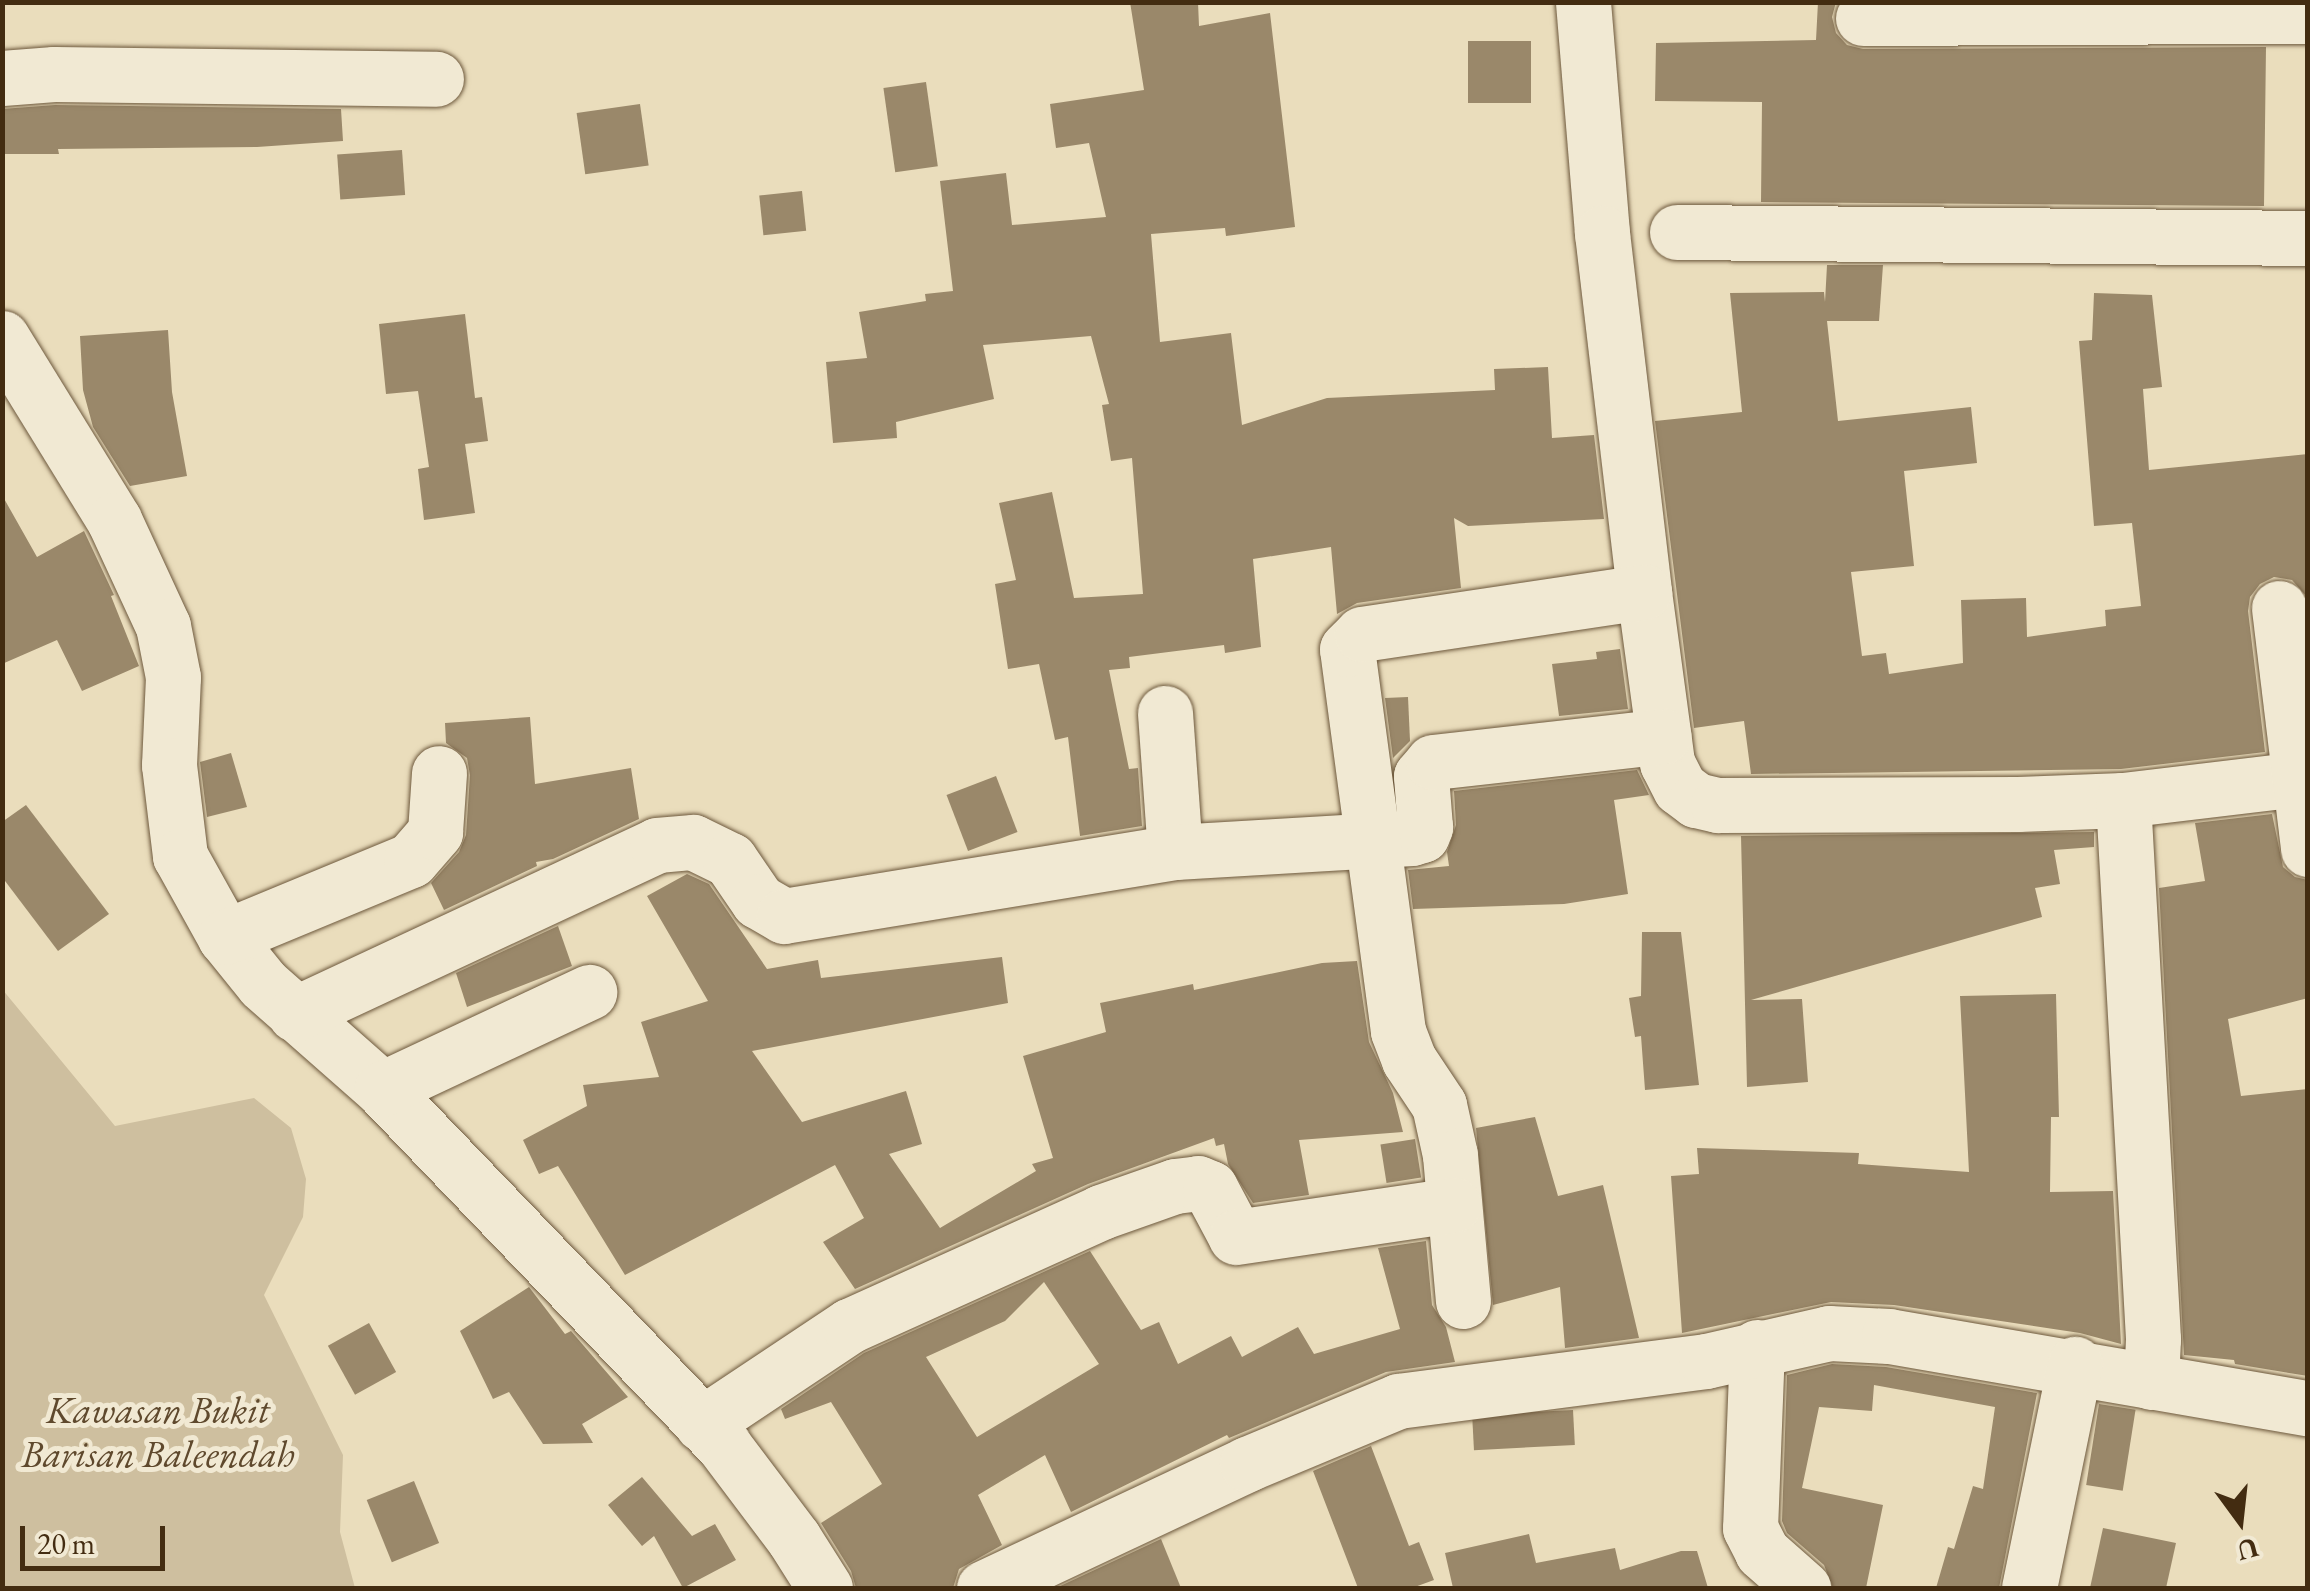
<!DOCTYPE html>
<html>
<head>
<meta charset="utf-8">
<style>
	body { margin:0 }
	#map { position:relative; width:2310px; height:1591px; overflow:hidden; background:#eaddbc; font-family:"EB Garamond",serif }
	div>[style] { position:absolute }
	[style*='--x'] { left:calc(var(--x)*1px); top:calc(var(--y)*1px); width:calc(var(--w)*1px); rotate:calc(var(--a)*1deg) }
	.green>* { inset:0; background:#cebf9f }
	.building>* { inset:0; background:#9a886a; transform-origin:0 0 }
	.roads { filter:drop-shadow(0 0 2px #6d583c) drop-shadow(0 0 2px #6d583c) }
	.minor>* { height:55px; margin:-27.5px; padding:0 27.5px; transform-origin:27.5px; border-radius:27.5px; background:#f1e9d3 }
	span { translate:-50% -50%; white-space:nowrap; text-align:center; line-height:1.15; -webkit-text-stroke:10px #f1e9d3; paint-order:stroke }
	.park-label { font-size:38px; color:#5f492d; font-style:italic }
	.frame { position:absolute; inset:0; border:5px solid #432c11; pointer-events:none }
	.north { position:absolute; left:2190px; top:1471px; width:100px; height:100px; -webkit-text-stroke:8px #f1e9d3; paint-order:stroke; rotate:165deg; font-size:28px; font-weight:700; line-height:40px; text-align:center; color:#432c11 }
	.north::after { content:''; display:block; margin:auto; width:35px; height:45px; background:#432c11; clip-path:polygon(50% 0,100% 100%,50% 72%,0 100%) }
	.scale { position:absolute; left:20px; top:1526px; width:145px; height:45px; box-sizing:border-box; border:5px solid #432c11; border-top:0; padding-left:12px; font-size:30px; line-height:35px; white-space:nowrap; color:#432c11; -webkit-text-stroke:8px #f1e9d3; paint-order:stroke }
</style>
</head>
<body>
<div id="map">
	<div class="green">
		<i style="clip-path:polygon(2px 989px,115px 1126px,254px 1098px,291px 1128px,306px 1179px,303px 1217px,264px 1295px,343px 1455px,340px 1532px,355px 1588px,3px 1588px)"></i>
	</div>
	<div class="building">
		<i style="clip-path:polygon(1130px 2px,1198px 2px,1199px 26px,1270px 13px,1295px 227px,1226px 236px,1225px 228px,1151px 234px,1160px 342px,1231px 333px,1242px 425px,1327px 398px,1495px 390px,1494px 369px,1548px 367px,1552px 438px,1594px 435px,1604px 519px,1468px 526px,1454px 518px,1461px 588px,1357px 603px,1337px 614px,1331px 547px,1253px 559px,1261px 647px,1225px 653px,1224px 645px,1129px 657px,1130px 668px,1109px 670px,1129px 769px,1138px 768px,1142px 826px,1080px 836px,1068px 737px,1055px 740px,1039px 664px,1008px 669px,995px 584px,1016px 580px,999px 503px,1052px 492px,1074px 598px,1143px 594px,1132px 458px,1111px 461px,1102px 405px,1109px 404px,1091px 336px,983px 345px,994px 399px,896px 422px,897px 438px,833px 443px,826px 362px,867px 358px,859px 312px,926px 301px,925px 294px,953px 291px,940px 181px,1006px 173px,1012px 225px,1106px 217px,1089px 143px,1056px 148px,1050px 104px,1144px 90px)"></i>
		<i style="clip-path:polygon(1818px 2px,1836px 2px,1832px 17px,1836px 33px,1847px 45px,1863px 49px,2266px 47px,2264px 206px,1761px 202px,1762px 102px,1655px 101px,1656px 43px,1816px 40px)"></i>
		<i style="left:1468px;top:41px;width:63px;height:62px"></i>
		<i style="left:926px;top:82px;width:85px;height:43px;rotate:82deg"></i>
		<i style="left:640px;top:104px;width:62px;height:64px;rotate:82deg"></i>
		<i style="clip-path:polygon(55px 105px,341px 109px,343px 141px,257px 147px,58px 149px,59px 154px,2px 154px,2px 109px)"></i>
		<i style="left:402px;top:150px;width:45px;height:65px;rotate:86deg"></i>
		<i style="left:802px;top:191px;width:40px;height:43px;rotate:84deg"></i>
		<i style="clip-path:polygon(1827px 265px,1883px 265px,1879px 321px,1827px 321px,1838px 421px,1971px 407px,1977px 463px,1904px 471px,1914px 566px,1851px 572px,1862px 656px,1886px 653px,1889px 674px,1963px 663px,1961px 600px,2026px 598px,2027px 637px,2106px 626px,2105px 610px,2141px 606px,2132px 523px,2094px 526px,2079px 341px,2092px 340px,2094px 293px,2152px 295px,2162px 387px,2143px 389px,2149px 470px,2308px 454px,2308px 598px,2292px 580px,2274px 577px,2260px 584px,2250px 597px,2248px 611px,2265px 752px,2121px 769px,1751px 774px,1744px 721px,1694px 728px,1655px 421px,1742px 412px,1730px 293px,1824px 292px,1825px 302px)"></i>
		<i style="clip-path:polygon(465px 314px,475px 398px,482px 397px,488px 441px,465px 444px,475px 513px,424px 520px,418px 469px,429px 467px,418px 391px,386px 394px,379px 324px)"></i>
		<i style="clip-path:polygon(168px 330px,172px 392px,187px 476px,130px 486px,93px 427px,83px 390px,80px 336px)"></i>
		<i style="clip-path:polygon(2px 495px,37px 557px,84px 531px,114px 595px,111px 596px,139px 666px,82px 691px,57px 640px,2px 664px)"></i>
		<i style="clip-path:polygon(1620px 649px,1628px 709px,1559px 716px,1552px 664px,1597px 659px,1596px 652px)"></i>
		<i style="clip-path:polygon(1408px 697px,1410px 741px,1393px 758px,1385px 698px)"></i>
		<i style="clip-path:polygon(530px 717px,535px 784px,631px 768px,639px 819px,553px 859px,536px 862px,537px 866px,444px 910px,431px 883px,459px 852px,466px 835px,470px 775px,467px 758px,446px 743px,445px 723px)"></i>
		<i style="clip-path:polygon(231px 753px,247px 807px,207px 817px,200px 762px)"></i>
		<i style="clip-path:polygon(1637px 770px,1649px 795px,1614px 800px,1628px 894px,1564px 904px,1413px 909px,1408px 870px,1449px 866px,1447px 852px,1456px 825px,1454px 791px)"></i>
		<i style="left:996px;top:776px;width:60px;height:53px;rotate:69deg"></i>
		<i style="clip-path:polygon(26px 805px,109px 914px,58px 951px,2px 877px,2px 822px)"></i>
		<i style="clip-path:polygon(2272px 814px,2283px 867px,2295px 877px,2308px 880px,2308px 998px,2228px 1019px,2241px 1096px,2308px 1089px,2308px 1376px,2235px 1364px,2234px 1360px,2184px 1355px,2159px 888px,2205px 881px,2195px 823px)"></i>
		<i style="clip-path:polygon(2094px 832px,2094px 847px,2054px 850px,2060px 884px,2035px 888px,2042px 917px,1751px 1000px,1802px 999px,1808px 1082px,1747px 1087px,1741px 836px)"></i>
		<i style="clip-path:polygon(687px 874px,709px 884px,767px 969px,818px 960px,821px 978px,1002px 957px,1008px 1003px,752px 1051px,802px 1122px,906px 1091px,922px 1144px,889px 1154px,940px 1228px,1036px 1171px,1032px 1164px,1053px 1158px,1023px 1056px,1106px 1032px,1100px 1003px,1193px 984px,1194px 990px,1322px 963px,1357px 961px,1369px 1042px,1393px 1093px,1403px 1132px,1299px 1140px,1309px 1195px,1253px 1203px,1228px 1164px,1224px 1144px,1216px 1146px,1214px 1138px,1088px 1184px,855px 1289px,823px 1242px,864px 1218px,835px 1165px,625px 1275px,558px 1166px,539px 1174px,523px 1140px,587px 1106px,583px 1085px,659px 1077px,641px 1022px,708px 1001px,647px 896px)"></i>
		<i style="clip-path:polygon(558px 926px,572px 966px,467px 1007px,456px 973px)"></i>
		<i style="clip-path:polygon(1642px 932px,1681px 932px,1699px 1085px,1645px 1090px,1641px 1036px,1635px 1037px,1629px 998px,1641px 996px)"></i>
		<i style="clip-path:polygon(2056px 994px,2059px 1117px,2051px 1117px,2050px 1192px,2113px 1191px,2121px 1344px,2080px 1333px,1894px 1305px,1831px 1302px,1682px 1333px,1671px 1176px,1699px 1174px,1697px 1148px,1859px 1153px,1858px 1164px,1969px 1172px,1960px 996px)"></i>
		<i style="clip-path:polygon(1535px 1117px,1558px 1196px,1603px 1185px,1639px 1338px,1565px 1348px,1560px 1287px,1493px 1305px,1476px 1128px)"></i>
		<i style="left:1415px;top:1139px;width:39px;height:35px;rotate:81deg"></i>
		<i style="clip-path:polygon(evenodd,1426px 1241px,1432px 1305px,1446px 1327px,1455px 1362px,1386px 1372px,1229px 1438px,1227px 1435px,1071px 1512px,1045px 1455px,978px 1495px,1002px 1545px,959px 1569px,953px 1588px,856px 1588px,851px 1571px,821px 1523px,882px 1484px,831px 1402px,785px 1419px,781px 1409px,864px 1353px,1090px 1251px,1141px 1330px,1159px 1322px,1178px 1364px,1231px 1336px,1242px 1357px,1298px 1327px,1314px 1354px,1400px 1329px,1378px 1248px,1426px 1241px,1044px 1282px,1099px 1364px,977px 1437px,926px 1357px,1005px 1321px,1044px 1282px)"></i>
		<i style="clip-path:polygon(529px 1287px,565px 1334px,571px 1331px,628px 1397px,582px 1424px,593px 1443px,543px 1444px,509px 1392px,493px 1399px,460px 1331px)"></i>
		<i style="left:369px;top:1323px;width:56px;height:47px;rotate:61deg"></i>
		<i style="clip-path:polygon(1832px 1364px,1886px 1367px,2037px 1393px,1999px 1588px,1936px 1588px,1948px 1547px,1954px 1549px,1973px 1486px,1983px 1489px,1995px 1407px,1874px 1385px,1872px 1411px,1819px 1407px,1802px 1488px,1883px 1505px,1866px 1588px,1833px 1588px,1824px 1565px,1787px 1533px,1782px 1521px,1787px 1375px)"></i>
		<i style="left:2099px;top:1404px;width:37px;height:82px;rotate:9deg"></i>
		<i style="left:1573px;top:1410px;width:35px;height:101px;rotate:87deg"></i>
		<i style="clip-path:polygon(1371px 1446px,1409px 1546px,1419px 1542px,1434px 1580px,1412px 1588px,1358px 1588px,1313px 1471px)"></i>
		<i style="clip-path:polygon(642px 1477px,692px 1536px,715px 1524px,736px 1560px,683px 1588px,654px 1536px,642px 1546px,608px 1505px)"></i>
		<i style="left:414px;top:1481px;width:67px;height:51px;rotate:68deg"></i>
		<i style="clip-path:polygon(2103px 1528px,2176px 1543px,2166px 1588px,2090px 1588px)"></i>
		<i style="clip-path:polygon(1529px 1534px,1536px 1563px,1615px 1548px,1620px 1570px,1681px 1551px,1697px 1551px,1708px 1588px,1453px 1588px,1445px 1553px)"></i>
		<i style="clip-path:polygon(1161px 1539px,1181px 1588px,1056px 1588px)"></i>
	</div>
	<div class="roads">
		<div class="minor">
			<i style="--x:1583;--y:2;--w:232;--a:85.3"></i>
			<i style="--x:1602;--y:233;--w:361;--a:83.3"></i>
			<i style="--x:1644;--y:592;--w:173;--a:82.3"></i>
			<i style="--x:1667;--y:763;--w:28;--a:63"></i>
			<i style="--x:1680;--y:788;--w:20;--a:37"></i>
			<i style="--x:1696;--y:800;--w:23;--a:13"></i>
			<i style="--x:1718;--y:805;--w:300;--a:-0.2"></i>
			<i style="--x:2018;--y:804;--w:105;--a:-2.2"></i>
			<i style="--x:2123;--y:800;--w:177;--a:-6.8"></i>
			<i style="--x:1863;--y:18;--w:445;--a:-0.3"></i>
			<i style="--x:2;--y:78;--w:52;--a:-4.4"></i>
			<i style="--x:54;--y:74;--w:382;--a:0.7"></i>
			<i style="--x:1677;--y:232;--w:631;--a:0.54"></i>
			<i style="--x:2;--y:338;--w:214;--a:58.4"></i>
			<i style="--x:114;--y:520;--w:117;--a:65.2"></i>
			<i style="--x:163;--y:626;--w:52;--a:78.9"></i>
			<i style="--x:173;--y:677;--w:88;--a:92.6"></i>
			<i style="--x:169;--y:765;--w:92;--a:83.1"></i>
			<i style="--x:180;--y:856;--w:93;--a:60.9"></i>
			<i style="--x:225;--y:937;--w:60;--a:51"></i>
			<i style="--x:263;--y:984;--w:159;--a:41.4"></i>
			<i style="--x:382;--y:1089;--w:494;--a:46.2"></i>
			<i style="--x:724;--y:1446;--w:116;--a:53"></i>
			<i style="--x:794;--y:1539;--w:58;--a:57.7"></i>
			<i style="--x:2279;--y:608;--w:243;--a:83.1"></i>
			<i style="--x:1165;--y:713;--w:139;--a:85.9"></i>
			<i style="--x:2123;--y:800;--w:540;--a:86.81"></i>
			<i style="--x:2153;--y:1339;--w:43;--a:92.7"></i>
			<i style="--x:225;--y:937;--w:201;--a:-22.5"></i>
			<i style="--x:411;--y:860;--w:37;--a:-49"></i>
			<i style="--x:435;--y:832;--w:59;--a:-86.1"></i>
			<i style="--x:295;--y:1014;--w:400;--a:-25"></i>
			<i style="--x:657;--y:845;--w:36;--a:-5"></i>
			<i style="--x:693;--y:842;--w:41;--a:25.9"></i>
			<i style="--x:730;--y:860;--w:50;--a:55.7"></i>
			<i style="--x:758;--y:901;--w:30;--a:30"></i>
			<i style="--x:784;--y:916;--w:396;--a:-9.3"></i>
			<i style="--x:1175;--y:852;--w:237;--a:-3.4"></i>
			<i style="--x:1412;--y:838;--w:10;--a:-17"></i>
			<i style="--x:1422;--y:835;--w:9;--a:-69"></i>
			<i style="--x:1425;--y:827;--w:51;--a:-94.5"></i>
			<i style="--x:1421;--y:776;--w:18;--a:-49"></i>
			<i style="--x:1433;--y:762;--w:232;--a:-6.4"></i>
			<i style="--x:382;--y:1089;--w:229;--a:-25.1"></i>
			<i style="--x:1463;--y:1301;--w:147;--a:-95.1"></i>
			<i style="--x:1450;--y:1155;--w:51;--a:-102.4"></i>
			<i style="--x:1439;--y:1105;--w:54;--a:-123.7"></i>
			<i style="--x:1409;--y:1060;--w:31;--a:-111"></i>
			<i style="--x:1398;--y:1031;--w:385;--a:-97.6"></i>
			<i style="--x:1347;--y:649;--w:21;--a:-45"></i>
			<i style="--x:1362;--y:634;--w:285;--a:-8.5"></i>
			<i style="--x:1757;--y:1347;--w:181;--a:92.2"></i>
			<i style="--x:1750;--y:1528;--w:27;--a:63"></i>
			<i style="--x:1762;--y:1552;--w:55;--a:41.3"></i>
			<i style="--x:702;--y:1424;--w:177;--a:-33.7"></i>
			<i style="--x:849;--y:1326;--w:277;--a:-24.3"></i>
			<i style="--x:1101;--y:1212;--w:78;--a:-19.4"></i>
			<i style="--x:1175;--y:1186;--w:23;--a:-7"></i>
			<i style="--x:1198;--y:1183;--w:13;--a:23"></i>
			<i style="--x:1210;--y:1188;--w:55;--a:62"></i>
			<i style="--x:1236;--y:1237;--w:220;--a:-8.4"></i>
			<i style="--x:984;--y:1588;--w:291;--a:-25.2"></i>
			<i style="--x:1247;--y:1464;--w:164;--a:-22.6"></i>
			<i style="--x:1398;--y:1401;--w:311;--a:-7.4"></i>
			<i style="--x:1706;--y:1361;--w:126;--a:-12.8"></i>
			<i style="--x:1829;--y:1333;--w:60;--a:2.9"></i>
			<i style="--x:1889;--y:1336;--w:425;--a:9.8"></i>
			<i style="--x:2029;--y:1588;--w:229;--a:-78.4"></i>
		</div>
	</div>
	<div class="park-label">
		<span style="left:158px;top:1432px">Kawasan Bukit<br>Barisan Baleendah</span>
	</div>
	<div class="frame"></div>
	<div class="north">U</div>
	<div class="scale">20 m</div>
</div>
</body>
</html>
